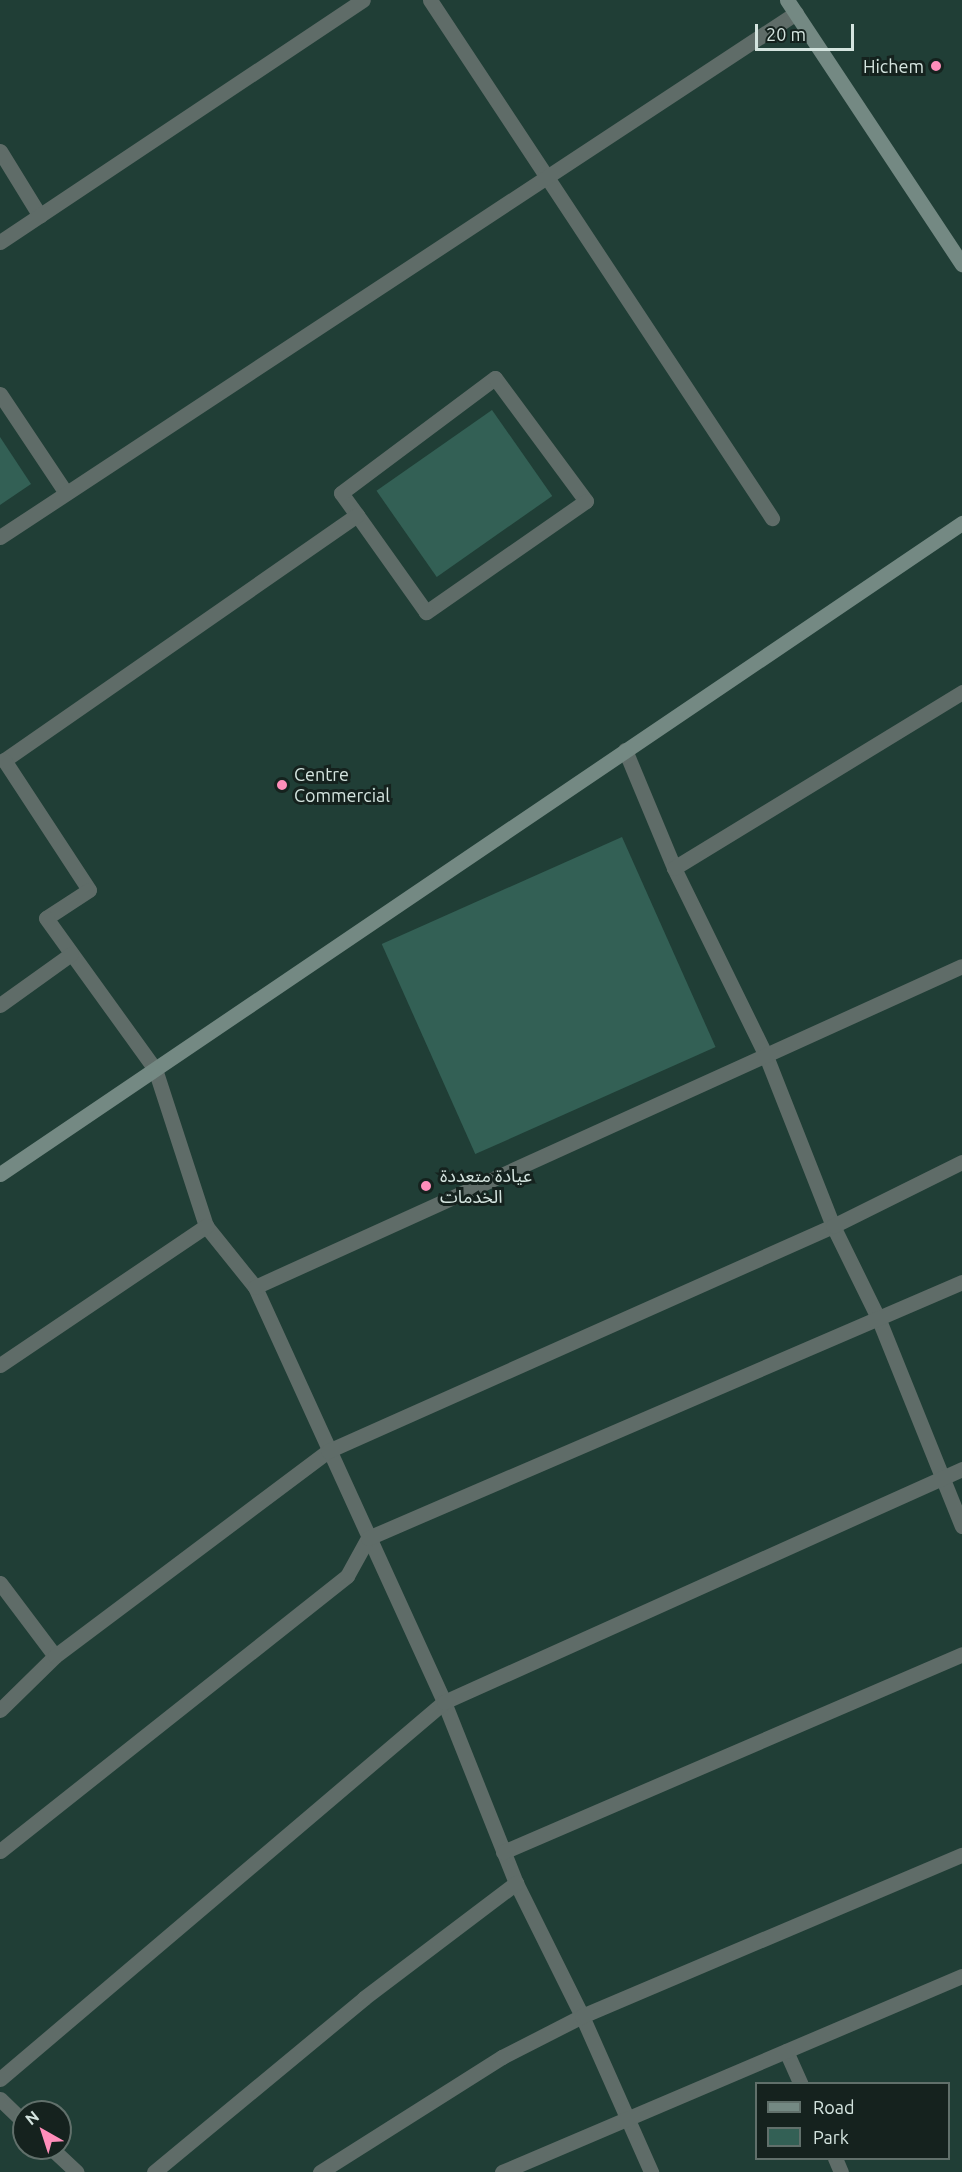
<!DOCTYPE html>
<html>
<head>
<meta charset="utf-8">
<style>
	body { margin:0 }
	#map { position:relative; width:962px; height:2172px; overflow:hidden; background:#203e36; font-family:Ubuntu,"Noto Sans Arabic",sans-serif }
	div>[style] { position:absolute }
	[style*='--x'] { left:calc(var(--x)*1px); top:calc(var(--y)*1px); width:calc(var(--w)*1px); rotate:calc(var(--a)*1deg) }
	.green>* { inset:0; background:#336055; transform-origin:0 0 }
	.minor>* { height:15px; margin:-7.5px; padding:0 7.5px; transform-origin:7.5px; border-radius:7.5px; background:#5f6c68 }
	.secondary>* { height:15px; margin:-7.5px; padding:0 7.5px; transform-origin:7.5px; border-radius:7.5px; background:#748983 }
	.dots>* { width:16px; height:16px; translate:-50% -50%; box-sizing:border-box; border:3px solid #15221e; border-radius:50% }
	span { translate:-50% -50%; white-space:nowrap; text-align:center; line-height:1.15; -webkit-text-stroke:6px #15221e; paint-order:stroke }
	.poi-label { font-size:18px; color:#d4e4df }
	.right { translate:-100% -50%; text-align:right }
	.left { translate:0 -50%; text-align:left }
	.legend { position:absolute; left:755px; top:2082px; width:195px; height:78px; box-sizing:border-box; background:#15221e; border:2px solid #61706b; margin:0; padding:8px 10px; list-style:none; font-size:18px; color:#d4e4df }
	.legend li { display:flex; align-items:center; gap:12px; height:30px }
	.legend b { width:30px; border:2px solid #61706b }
	.north { position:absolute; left:12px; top:2100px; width:60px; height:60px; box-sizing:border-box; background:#15221e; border:2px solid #61706b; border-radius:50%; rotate:321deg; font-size:16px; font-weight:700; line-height:24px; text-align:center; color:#d4e4df }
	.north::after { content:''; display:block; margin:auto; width:21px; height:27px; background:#ff8eba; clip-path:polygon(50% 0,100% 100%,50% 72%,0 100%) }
	.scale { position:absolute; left:755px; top:24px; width:99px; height:27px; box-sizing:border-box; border:3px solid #d4e4df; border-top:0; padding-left:8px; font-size:18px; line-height:21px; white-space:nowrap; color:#d4e4df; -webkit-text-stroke:4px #15221e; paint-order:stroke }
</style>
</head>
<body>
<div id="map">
	<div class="green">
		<i style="left:492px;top:410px;width:105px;height:141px;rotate:55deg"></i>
		<i style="clip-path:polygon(0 437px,31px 484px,0 505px)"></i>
		<i style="left:622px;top:837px;width:230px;height:263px;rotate:66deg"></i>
	</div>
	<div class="minor">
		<i style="--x:430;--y:0;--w:621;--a:56.57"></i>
		<i style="--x:0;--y:151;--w:76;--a:58.4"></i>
		<i style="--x:0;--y:242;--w:436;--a:-33.7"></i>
		<i style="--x:0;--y:394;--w:119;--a:56.3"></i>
		<i style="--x:357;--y:515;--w:27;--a:-126"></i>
		<i style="--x:341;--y:493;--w:192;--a:-36.8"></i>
		<i style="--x:495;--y:378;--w:153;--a:53.5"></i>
		<i style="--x:586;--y:501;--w:195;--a:145.2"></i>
		<i style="--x:426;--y:612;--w:119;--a:-125.4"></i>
		<i style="--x:357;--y:515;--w:430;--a:145.2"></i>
		<i style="--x:4;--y:760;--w:155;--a:56.8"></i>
		<i style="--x:89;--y:890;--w:51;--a:146.9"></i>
		<i style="--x:46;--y:918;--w:186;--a:54.2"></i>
		<i style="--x:155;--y:1069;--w:165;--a:72"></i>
		<i style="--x:206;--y:1226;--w:78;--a:51.2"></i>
		<i style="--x:255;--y:1287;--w:456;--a:65.5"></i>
		<i style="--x:444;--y:1702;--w:195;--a:68.3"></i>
		<i style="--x:516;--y:1883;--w:148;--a:63.6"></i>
		<i style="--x:582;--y:2016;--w:171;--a:66.1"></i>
		<i style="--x:0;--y:537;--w:953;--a:-33.36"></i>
		<i style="--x:625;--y:750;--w:128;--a:67.4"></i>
		<i style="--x:674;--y:868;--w:209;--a:63.9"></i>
		<i style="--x:766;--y:1056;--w:183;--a:68.5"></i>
		<i style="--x:833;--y:1226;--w:105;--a:63.9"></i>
		<i style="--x:879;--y:1320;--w:222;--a:68.1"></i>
		<i style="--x:674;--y:868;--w:338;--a:-31.4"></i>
		<i style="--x:0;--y:1005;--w:87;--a:-35.7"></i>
		<i style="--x:255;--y:1287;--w:776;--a:-24.42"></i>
		<i style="--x:0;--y:1365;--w:249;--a:-34"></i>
		<i style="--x:0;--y:1583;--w:91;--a:53"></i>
		<i style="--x:0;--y:1710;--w:77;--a:-44.5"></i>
		<i style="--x:55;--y:1656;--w:341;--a:-36.9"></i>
		<i style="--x:328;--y:1451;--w:553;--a:-24.02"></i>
		<i style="--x:833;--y:1226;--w:144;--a:-26.4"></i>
		<i style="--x:0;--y:1851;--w:443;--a:-38.4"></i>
		<i style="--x:347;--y:1576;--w:43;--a:-61.1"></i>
		<i style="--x:368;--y:1538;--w:647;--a:-23.31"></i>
		<i style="--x:503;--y:1852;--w:500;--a:-23.3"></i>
		<i style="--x:786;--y:2051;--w:36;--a:66"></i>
		<i style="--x:0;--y:2079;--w:582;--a:-40.33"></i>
		<i style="--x:444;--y:1702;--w:568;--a:-24.22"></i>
		<i style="--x:0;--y:2099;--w:33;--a:44"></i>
		<i style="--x:51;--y:2148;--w:35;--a:43"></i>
		<i style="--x:835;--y:2158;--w:15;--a:67"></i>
		<i style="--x:154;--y:2172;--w:273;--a:-39.6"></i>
		<i style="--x:364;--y:1998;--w:191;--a:-37.1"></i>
		<i style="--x:320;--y:2172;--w:215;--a:-32.3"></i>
		<i style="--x:502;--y:2057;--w:90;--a:-27.1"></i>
		<i style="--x:582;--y:2016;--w:413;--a:-23"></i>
		<i style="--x:502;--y:2172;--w:500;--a:-23.08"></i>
	</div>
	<div class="secondary">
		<i style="--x:787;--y:0;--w:317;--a:56.5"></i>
		<i style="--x:0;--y:1174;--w:1162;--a:-34.09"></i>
	</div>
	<div class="dots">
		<i style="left:936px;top:66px;background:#ff8eba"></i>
		<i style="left:282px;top:785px;background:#ff8eba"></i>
		<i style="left:426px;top:1186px;background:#ff8eba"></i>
	</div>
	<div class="poi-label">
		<span class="right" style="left:924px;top:66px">Hichem</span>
		<span class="left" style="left:294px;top:785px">Centre<br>Commercial</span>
		<span class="left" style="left:440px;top:1186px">عيادة متعددة<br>الخدمات</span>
	</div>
	<ul class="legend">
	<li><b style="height:8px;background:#748983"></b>Road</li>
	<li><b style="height:16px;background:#336055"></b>Park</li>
	</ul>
	<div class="north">N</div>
	<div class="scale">20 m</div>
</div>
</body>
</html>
